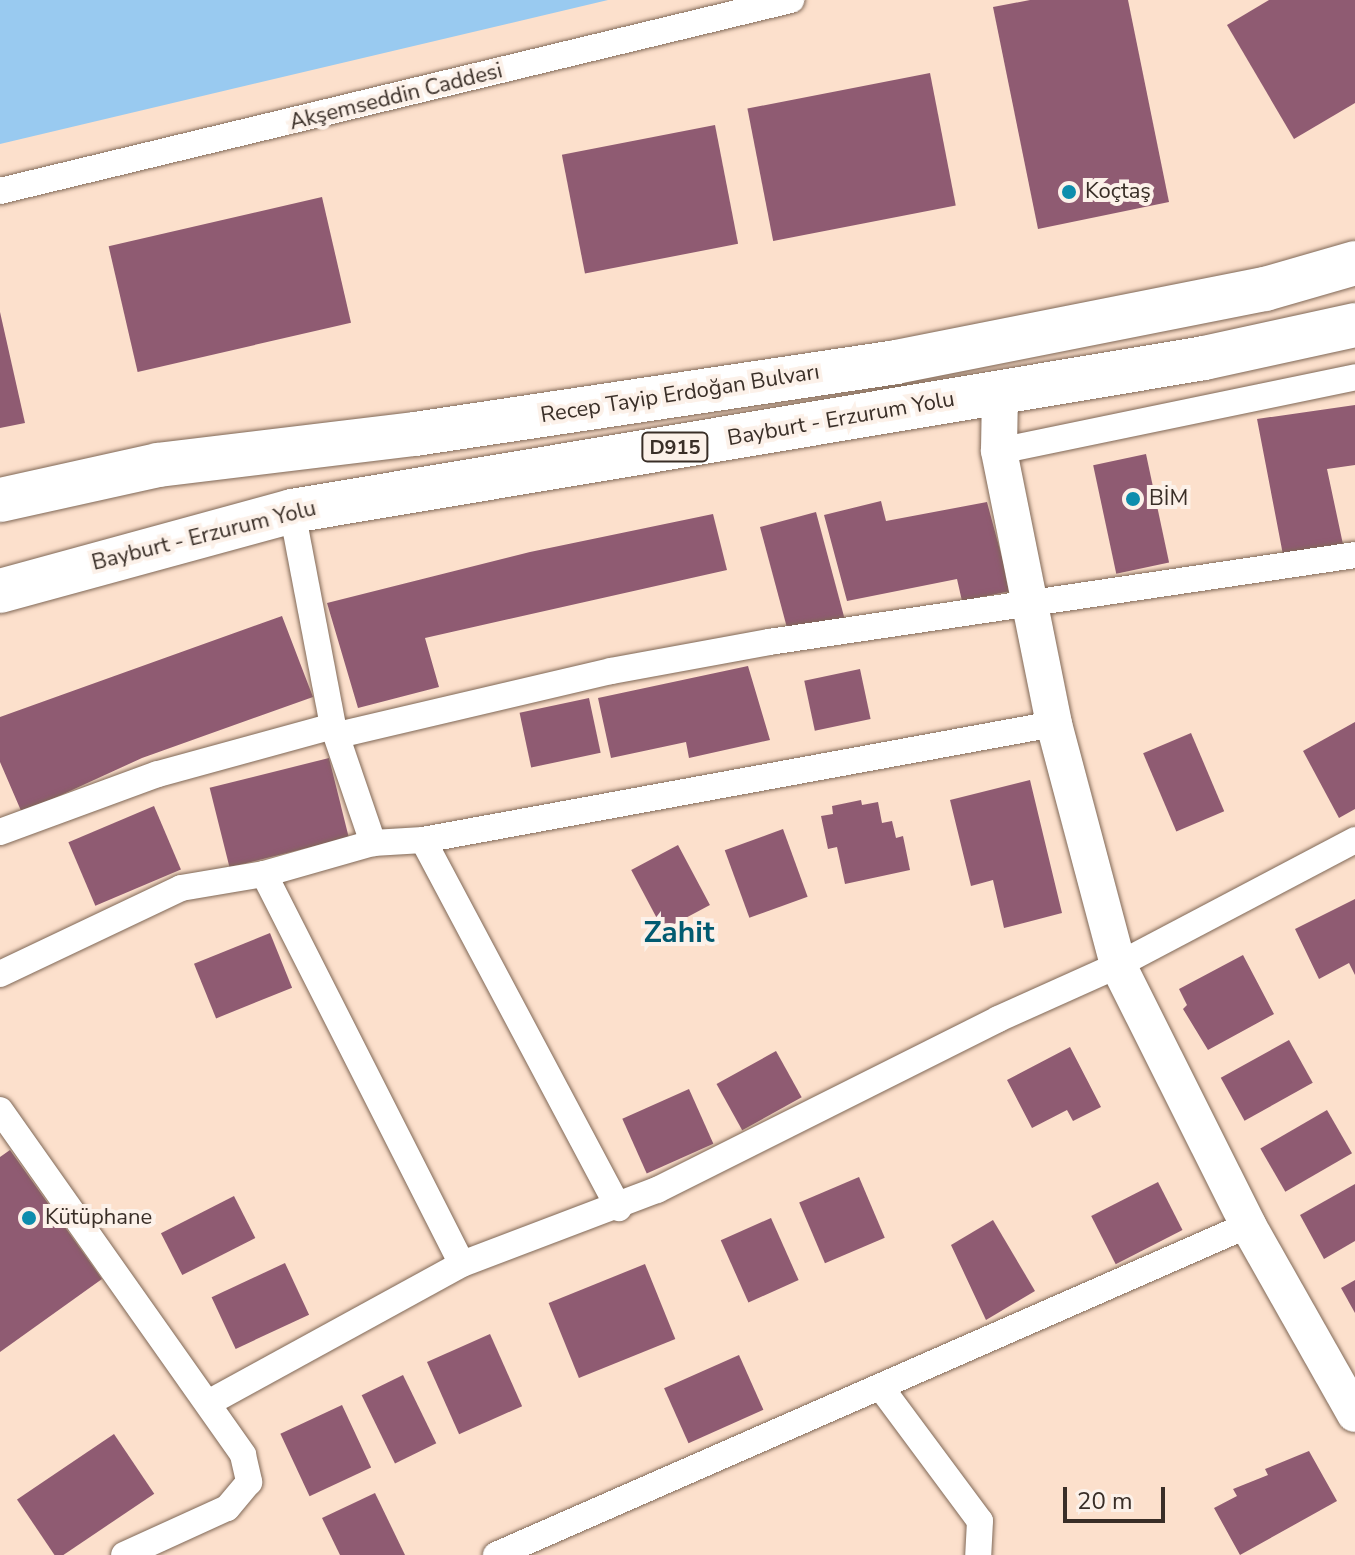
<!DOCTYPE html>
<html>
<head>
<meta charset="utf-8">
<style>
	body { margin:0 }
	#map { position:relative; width:1355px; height:1555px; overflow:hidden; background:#fce0cc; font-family:"Nunito Sans",sans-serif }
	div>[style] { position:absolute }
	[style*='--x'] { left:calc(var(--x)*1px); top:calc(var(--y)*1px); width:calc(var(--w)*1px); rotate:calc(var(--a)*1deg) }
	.water>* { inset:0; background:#99caf0 }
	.building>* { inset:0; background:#8f5b72; transform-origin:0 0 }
	.roads { filter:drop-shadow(0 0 2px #806857) drop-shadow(0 0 2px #806857) }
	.street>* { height:26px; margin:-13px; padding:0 13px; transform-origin:13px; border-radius:13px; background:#fff }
	.secondary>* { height:36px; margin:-18px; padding:0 18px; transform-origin:18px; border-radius:18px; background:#fff }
	.highway>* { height:44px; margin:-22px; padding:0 22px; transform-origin:22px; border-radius:22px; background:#fff }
	.dots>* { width:22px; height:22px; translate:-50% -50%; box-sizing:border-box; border:4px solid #fcf1e9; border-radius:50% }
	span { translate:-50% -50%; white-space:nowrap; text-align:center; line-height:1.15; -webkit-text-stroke:8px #fcf1e9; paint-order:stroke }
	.shield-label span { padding:2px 6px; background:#fcf1e9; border:2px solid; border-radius:6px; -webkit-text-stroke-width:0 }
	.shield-label { font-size:20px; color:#392e27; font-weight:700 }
	.street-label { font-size:22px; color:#392e27 }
	.poi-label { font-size:22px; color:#392e27 }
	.left { translate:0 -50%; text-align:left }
	.district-label { font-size:30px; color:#015a70; font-weight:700 }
	.scale { position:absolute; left:1063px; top:1487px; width:102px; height:36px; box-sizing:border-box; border:4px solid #392e27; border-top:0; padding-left:10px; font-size:24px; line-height:28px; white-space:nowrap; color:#392e27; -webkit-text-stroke:6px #fcf1e9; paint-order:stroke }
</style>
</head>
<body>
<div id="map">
	<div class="water">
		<i style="clip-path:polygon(0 0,608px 0,0 144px)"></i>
	</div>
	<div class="building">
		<i style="clip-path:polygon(1030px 0,1128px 0,1169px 202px,1038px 229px,993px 7px)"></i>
		<i style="clip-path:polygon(1269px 0,1355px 0,1355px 103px,1294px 139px,1227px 25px)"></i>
		<i style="left:930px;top:73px;width:135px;height:186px;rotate:79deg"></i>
		<i style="left:715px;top:125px;width:121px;height:156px;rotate:79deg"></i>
		<i style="left:322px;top:197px;width:129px;height:219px;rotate:77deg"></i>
		<i style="clip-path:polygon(0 312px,25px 423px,0 428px)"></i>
		<i style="clip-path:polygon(1355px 405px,1355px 465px,1327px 469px,1344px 549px,1284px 560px,1257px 419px)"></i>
		<i style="left:1146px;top:454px;width:111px;height:54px;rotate:78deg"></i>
		<i style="clip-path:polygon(881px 501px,886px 521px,987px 502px,1011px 591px,962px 601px,957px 579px,847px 601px,824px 515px)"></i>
		<i style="left:816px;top:512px;width:110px;height:58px;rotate:75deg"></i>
		<i style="clip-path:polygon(713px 514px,727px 570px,425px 638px,439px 687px,358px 708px,327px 603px,530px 552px)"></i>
		<i style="clip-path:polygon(282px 616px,313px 697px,142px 758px,22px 813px,0 762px,0 717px)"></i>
		<i style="clip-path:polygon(748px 666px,770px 740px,689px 758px,686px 742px,611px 758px,598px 698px)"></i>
		<i style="left:860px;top:669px;width:51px;height:57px;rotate:78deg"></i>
		<i style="left:589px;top:698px;width:56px;height:71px;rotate:78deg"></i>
		<i style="clip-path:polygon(1355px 722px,1355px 809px,1339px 818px,1303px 751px)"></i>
		<i style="left:1191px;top:733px;width:85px;height:52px;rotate:67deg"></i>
		<i style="left:329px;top:758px;width:82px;height:123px;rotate:76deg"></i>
		<i style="clip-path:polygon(1030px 780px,1062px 913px,1004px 928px,993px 880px,971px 886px,950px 800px)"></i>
		<i style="clip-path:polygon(861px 800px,862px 805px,878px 802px,882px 823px,892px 821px,896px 838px,903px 836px,910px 870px,845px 884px,837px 847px,828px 849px,821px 816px,833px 814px,832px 806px)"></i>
		<i style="left:154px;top:806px;width:69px;height:93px;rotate:67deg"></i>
		<i style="left:783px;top:829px;width:72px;height:62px;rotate:70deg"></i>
		<i style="left:678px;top:845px;width:68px;height:53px;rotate:62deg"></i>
		<i style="clip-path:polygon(1355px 899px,1355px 975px,1349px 963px,1319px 979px,1295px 929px)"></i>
		<i style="left:270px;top:933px;width:59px;height:82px;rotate:68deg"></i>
		<i style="clip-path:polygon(1243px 955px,1274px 1014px,1208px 1050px,1183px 1009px,1187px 1005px,1179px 989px)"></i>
		<i style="left:1289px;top:1040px;width:49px;height:78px;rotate:61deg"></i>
		<i style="clip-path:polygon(1070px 1047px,1101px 1107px,1073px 1121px,1067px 1110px,1032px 1128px,1007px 1080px)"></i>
		<i style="left:776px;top:1051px;width:53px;height:68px;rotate:61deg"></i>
		<i style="left:689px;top:1089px;width:60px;height:73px;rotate:66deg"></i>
		<i style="left:1327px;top:1110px;width:50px;height:77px;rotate:60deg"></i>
		<i style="clip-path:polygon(10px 1150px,102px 1279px,0 1352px,0 1157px)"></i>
		<i style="left:859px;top:1177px;width:66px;height:65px;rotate:67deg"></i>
		<i style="left:1158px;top:1182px;width:54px;height:75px;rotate:63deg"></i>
		<i style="clip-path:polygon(1355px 1184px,1355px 1241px,1324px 1259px,1300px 1215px)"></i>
		<i style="left:234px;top:1196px;width:47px;height:82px;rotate:63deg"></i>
		<i style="left:771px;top:1218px;width:68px;height:55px;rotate:66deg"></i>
		<i style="clip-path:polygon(993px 1220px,1035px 1291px,986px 1320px,951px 1245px)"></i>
		<i style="left:285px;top:1263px;width:57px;height:81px;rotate:65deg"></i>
		<i style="left:645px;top:1264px;width:81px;height:104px;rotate:68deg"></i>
		<i style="clip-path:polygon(1355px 1280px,1355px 1313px,1341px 1288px)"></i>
		<i style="left:490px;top:1334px;width:79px;height:69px;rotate:66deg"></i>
		<i style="left:739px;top:1355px;width:60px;height:82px;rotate:66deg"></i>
		<i style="left:403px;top:1375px;width:76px;height:46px;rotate:64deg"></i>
		<i style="left:342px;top:1405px;width:69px;height:68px;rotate:65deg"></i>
		<i style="left:114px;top:1434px;width:72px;height:117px;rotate:56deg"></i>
		<i style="clip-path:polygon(1309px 1451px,1337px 1501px,1240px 1555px,1214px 1508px,1237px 1496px,1233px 1489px,1268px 1475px,1265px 1469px)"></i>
		<i style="clip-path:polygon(375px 1493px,405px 1555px,340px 1555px,322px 1518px)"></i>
	</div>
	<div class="roads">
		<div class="street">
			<i style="--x:0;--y:191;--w:814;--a:-13.58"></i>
			<i style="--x:999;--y:451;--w:364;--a:-11.7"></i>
			<i style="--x:292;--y:511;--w:219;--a:79.2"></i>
			<i style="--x:333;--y:726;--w:124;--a:71.1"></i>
			<i style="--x:338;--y:735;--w:280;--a:-13.2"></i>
			<i style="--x:611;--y:671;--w:161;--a:-10.4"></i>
			<i style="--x:769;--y:642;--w:592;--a:-8.44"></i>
			<i style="--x:0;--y:832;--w:168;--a:-20.2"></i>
			<i style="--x:158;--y:774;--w:181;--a:-15.3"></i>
			<i style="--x:423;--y:840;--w:417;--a:62"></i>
			<i style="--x:264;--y:874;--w:437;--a:63.1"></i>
			<i style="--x:0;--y:974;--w:200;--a:-25.4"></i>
			<i style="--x:181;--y:888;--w:84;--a:-9.6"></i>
			<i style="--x:264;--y:874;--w:113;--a:-15.9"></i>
			<i style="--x:373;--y:843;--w:50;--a:-3.4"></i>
			<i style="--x:423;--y:840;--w:642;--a:-10.42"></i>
			<i style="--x:0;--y:1110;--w:422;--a:54.8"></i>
			<i style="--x:243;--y:1455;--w:28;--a:77"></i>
			<i style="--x:249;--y:1482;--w:34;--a:130"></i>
			<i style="--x:227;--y:1508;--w:113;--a:155.5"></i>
			<i style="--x:882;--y:1389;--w:164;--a:53.4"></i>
			<i style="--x:980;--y:1521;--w:34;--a:93"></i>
			<i style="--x:210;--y:1402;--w:287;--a:-28.7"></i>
			<i style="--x:462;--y:1264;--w:209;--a:-20.8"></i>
			<i style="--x:657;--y:1190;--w:381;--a:-26.6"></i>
			<i style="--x:998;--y:1019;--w:132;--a:-24.2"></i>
			<i style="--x:1118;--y:965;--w:268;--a:-27.8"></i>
			<i style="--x:496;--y:1555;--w:821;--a:-23.69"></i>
		</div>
		<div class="secondary">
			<i style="--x:1000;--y:392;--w:59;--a:91"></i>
			<i style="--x:999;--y:451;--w:278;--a:78.6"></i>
			<i style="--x:1054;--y:724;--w:249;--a:75.1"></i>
			<i style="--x:1118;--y:965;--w:291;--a:63.4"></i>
			<i style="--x:1248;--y:1225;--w:217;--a:60.5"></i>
		</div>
		<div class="highway">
			<i style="--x:0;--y:500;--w:162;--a:-12.5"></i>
			<i style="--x:158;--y:465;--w:259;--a:-6.9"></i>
			<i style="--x:415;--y:434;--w:486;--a:-8.5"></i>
			<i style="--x:896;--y:362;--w:376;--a:-11.2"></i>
			<i style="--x:1265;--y:289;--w:94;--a:-16.1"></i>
			<i style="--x:0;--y:591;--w:303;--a:-15.3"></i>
			<i style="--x:292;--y:511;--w:925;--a:-9.52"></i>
			<i style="--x:1204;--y:358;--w:155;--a:-12.3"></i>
		</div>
	</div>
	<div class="dots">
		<i style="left:1069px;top:192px;background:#0d8dad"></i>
		<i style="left:1133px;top:499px;background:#0d8dad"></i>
		<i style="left:29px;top:1218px;background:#0d8dad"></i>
	</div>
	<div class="shield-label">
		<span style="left:675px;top:447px">D915</span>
	</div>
	<div class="street-label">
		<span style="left:396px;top:97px;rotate:-14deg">Akşemseddin Caddesi</span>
		<span style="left:680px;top:394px;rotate:-9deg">Recep Tayip Erdoğan Bulvarı</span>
		<span style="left:841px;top:419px;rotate:-10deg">Bayburt - Erzurum Yolu</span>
		<span style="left:204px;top:536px;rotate:-14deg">Bayburt - Erzurum Yolu</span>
	</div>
	<div class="poi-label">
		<span class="left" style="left:1085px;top:192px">Koçtaş</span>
		<span class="left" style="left:1149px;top:499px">BİM</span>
		<span class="left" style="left:45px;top:1218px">Kütüphane</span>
	</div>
	<div class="district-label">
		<span style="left:679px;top:933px">Zahit</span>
	</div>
	<div class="scale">20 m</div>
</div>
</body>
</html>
